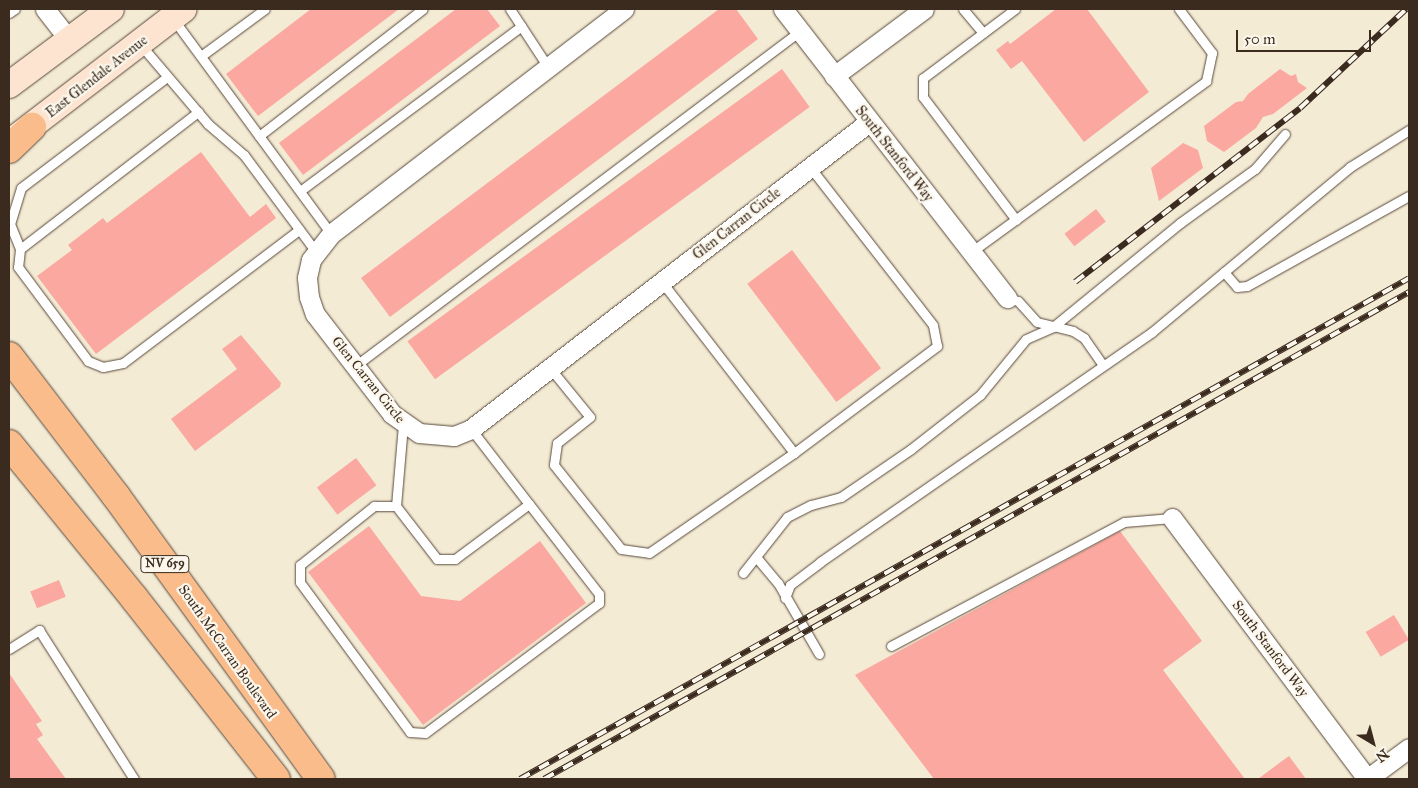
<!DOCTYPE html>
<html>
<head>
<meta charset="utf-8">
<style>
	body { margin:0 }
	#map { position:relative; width:1418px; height:788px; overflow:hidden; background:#f4ebd5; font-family:"IM FELL Great Primer",serif }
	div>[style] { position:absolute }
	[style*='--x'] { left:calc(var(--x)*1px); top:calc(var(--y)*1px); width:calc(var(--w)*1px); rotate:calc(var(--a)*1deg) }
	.building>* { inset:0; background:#faa8a0; transform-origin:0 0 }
	.roads { filter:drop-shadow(0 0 1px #574739) drop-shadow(0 0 1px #574739) }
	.service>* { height:9px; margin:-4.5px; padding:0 4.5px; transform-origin:4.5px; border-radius:4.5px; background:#fff }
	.minor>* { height:19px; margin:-9.5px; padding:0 9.5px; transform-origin:9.5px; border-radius:9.5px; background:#fff }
	.secondary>* { height:26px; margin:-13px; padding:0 13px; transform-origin:13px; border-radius:13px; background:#fde4d0 }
	.primary>* { height:28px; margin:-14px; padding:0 14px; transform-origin:14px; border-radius:14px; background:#f9bc8a }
	.rail>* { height:5.5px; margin-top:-2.75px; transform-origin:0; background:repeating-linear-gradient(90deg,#fbf7ec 0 11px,#3b2a1e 0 22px); box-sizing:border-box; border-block:1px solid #3b2a1e }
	span { translate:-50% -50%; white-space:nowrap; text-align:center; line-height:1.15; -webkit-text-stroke:4.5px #fbf7ec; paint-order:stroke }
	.shield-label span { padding:1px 4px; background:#fbf7ec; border:1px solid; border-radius:4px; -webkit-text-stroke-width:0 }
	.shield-label { font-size:12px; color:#3b2a1e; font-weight:700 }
	.street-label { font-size:14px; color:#3b2a1e }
	.frame { position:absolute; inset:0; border:10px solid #3b2a1e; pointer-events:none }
	.north { position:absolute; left:1348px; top:718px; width:50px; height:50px; -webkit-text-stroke:4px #fbf7ec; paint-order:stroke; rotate:143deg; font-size:14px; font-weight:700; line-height:20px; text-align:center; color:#3b2a1e }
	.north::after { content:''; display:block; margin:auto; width:18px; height:22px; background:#3b2a1e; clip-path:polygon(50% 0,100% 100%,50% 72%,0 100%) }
	.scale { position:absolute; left:1236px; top:30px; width:135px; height:22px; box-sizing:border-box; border:2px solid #3b2a1e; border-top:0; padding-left:6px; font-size:15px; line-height:18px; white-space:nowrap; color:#3b2a1e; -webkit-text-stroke:4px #fbf7ec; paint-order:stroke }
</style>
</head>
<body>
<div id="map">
	<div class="building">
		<i style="clip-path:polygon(311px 9px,399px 9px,258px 116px,226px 74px)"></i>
		<i style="clip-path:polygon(456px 9px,487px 9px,500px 26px,303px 175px,279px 143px)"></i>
		<i style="clip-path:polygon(719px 9px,736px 9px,758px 39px,390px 317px,361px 278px)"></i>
		<i style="clip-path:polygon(1056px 9px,1087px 9px,1149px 92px,1084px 142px,1022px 61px,1011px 69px,996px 50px,1008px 41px,1010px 44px)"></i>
		<i style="left:782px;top:69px;width:47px;height:463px;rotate:54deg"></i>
		<i style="clip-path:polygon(1280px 69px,1291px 76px,1296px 74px,1298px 82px,1307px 88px,1273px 114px,1263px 117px,1256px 128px,1224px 152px,1207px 141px,1204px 126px,1236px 102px,1243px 101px,1248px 94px)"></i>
		<i style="clip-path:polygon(1183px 143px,1198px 150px,1203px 168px,1159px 201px,1151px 168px)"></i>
		<i style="clip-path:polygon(201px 152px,250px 217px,266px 204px,276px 218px,96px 354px,37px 276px,72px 250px,68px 245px,103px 218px,107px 223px)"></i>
		<i style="left:1096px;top:209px;width:16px;height:40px;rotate:52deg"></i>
		<i style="left:792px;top:250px;width:148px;height:56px;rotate:53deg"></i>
		<i style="clip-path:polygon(241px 335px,281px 383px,280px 387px,195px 451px,171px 419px,237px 369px,222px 349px)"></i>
		<i style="left:356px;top:458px;width:34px;height:49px;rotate:53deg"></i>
		<i style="clip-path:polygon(369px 526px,421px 596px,460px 601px,540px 541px,586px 603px,423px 725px,308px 572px)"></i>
		<i style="clip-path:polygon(1120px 531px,1202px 641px,1163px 670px,1245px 779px,934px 779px,855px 675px)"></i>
		<i style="left:59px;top:580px;width:18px;height:31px;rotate:68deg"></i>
		<i style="left:1394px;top:615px;width:29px;height:33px;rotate:59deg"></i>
		<i style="clip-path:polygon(9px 673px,42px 721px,36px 724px,43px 735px,37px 739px,66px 779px,9px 779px)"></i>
		<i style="clip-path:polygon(1289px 756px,1306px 779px,1258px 779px,1278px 764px)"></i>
	</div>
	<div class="roads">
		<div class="service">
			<i style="--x:510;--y:9;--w:69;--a:56.8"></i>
			<i style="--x:963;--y:9;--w:31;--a:50"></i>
			<i style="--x:1015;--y:9;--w:115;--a:143.1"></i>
			<i style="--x:923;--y:78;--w:19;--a:90"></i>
			<i style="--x:923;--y:97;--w:154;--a:52.9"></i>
			<i style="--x:9;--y:13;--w:7;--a:-34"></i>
			<i style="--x:174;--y:20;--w:265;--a:53.7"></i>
			<i style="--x:140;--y:44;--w:105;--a:49.6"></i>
			<i style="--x:208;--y:124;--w:48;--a:40.7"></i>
			<i style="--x:244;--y:155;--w:121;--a:53.4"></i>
			<i style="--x:201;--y:56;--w:79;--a:-36.3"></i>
			<i style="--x:167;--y:77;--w:183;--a:142.8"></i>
			<i style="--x:21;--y:188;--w:38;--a:107"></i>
			<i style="--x:10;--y:224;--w:27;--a:68"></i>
			<i style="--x:20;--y:249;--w:225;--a:-37.6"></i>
			<i style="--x:259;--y:136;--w:207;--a:-37.8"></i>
			<i style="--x:300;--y:191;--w:276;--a:-36.7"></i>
			<i style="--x:20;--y:249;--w:18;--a:96"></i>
			<i style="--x:18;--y:267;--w:117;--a:53.3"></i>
			<i style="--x:88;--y:361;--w:16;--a:22"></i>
			<i style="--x:103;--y:367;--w:20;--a:-11"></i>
			<i style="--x:123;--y:363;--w:221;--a:-37.1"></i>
			<i style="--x:971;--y:252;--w:291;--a:-36"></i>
			<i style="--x:1206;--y:81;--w:29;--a:-78"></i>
			<i style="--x:1212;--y:53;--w:55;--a:-126.9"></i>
			<i style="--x:1224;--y:272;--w:20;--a:49"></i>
			<i style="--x:1237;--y:287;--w:10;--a:-6"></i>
			<i style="--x:1247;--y:286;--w:185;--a:-29.1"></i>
			<i style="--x:662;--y:282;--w:216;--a:52.3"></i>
			<i style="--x:1007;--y:298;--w:11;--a:15"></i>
			<i style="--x:1018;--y:301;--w:28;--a:48"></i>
			<i style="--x:1037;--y:322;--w:37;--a:14"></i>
			<i style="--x:1073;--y:331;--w:13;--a:32"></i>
			<i style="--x:1084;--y:338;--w:32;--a:55"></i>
			<i style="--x:355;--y:366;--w:557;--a:-36.97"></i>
			<i style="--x:550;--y:368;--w:63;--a:50.8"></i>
			<i style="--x:590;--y:417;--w:42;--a:141.8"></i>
			<i style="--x:557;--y:443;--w:22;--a:98"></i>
			<i style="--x:554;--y:465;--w:107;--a:51.4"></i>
			<i style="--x:621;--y:549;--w:28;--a:8"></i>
			<i style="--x:649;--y:553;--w:176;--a:-34.6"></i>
			<i style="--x:794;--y:453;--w:179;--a:-36.8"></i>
			<i style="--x:937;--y:346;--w:21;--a:-101"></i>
			<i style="--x:933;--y:325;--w:200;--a:-127.9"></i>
			<i style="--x:471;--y:429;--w:95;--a:52.3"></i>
			<i style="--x:529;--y:504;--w:114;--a:52.1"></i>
			<i style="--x:599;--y:594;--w:9;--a:90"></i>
			<i style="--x:599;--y:603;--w:217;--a:143.2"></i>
			<i style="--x:425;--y:733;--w:15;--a:-176"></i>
			<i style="--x:410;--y:732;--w:186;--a:-126.3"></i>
			<i style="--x:300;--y:582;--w:17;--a:-90"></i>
			<i style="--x:300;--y:565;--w:95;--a:-38.6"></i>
			<i style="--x:374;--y:506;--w:22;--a:0"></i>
			<i style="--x:396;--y:506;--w:67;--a:52.3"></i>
			<i style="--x:437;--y:559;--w:18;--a:0"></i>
			<i style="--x:455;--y:559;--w:92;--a:-36.6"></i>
			<i style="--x:396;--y:506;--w:81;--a:-85.1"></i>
			<i style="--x:756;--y:557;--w:34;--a:50"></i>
			<i style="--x:778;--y:583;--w:82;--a:60"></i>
			<i style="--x:743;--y:573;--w:71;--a:-51.8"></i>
			<i style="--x:787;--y:517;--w:27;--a:-27"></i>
			<i style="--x:811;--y:505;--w:31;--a:-15"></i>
			<i style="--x:841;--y:497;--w:85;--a:-34.4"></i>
			<i style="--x:911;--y:449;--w:88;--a:-38"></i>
			<i style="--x:980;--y:395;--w:72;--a:-50.6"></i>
			<i style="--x:1026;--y:339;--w:30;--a:-24"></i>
			<i style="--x:1053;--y:327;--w:164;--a:-39.3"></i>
			<i style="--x:1180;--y:223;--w:92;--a:-35.8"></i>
			<i style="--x:1255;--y:169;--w:46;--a:-49.4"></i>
			<i style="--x:785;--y:598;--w:14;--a:-69"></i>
			<i style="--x:790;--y:585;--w:38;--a:-37"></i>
			<i style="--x:820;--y:562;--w:404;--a:-34.7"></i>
			<i style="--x:1152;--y:332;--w:258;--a:-39.8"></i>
			<i style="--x:1350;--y:167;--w:70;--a:-32.1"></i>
			<i style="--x:891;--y:646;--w:264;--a:-28"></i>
			<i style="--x:1124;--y:522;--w:48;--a:-4.8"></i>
			<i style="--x:9;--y:649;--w:36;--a:-32"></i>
			<i style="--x:39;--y:630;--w:177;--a:57.5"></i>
		</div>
		<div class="minor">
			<i style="--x:45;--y:9;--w:39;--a:52"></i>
			<i style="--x:624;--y:9;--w:369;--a:142.5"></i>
			<i style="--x:331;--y:234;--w:33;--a:128"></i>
			<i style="--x:311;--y:260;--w:18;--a:103"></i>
			<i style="--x:307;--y:278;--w:19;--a:84"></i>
			<i style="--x:309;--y:297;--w:18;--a:71"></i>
			<i style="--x:315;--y:314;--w:126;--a:52.4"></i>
			<i style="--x:392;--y:414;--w:33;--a:35"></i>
			<i style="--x:419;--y:433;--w:35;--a:5"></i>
			<i style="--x:454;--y:436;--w:18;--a:-22"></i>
			<i style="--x:471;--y:429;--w:503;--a:-37.65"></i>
			<i style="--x:783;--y:9;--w:366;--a:52.2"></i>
			<i style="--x:834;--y:76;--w:112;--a:-36.7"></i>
			<i style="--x:1172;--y:518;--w:326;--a:53.2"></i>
			<i style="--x:1367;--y:779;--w:52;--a:-36.4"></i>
		</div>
		<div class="secondary">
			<i style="--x:9;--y:85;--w:127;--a:-36.7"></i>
			<i style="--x:13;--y:140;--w:215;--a:-37.5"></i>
		</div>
		<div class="primary">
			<i style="--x:9;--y:149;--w:32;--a:-44"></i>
			<i style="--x:9;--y:356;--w:176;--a:52.6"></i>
			<i style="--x:116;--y:496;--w:349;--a:54.1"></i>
			<i style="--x:9;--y:444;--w:198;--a:50.9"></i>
			<i style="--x:134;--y:598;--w:230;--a:51.9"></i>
		</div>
	</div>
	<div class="rail">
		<i style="--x:1075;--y:282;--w:284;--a:-37.7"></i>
		<i style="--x:1300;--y:108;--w:145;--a:-43"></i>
		<i style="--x:520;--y:779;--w:1020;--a:-29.4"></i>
		<i style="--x:544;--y:779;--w:993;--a:-29.38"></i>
	</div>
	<div class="shield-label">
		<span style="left:165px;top:564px">NV 659</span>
	</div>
	<div class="street-label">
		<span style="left:97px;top:77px;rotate:-38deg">East Glendale Avenue</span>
		<span style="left:894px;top:154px;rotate:52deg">South Stanford Way</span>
		<span style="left:737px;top:224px;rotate:-38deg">Glen Carran Circle</span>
		<span style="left:368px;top:380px;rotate:51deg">Glen Carran Circle</span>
		<span style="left:1270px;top:649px;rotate:53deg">South Stanford Way</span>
		<span style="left:227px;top:652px;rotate:55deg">South McCarran Boulevard</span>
	</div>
	<div class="frame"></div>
	<div class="north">N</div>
	<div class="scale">50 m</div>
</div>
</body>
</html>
